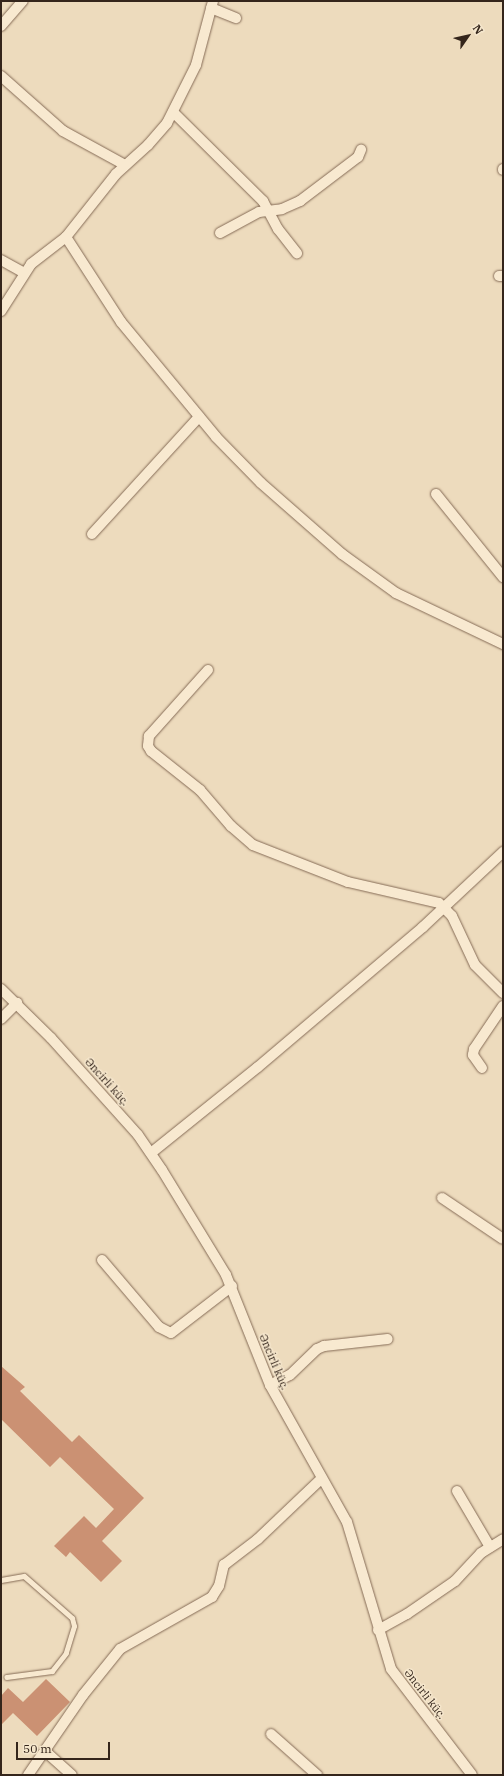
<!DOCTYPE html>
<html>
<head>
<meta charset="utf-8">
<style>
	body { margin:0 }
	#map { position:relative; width:504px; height:1776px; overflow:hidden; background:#eddbbd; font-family:"IBM Plex Serif",serif }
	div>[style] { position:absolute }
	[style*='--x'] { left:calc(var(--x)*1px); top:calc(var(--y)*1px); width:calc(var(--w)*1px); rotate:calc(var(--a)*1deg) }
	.building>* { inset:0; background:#cb9173 }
	.roads { filter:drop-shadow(0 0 1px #856b56) drop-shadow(0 0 1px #856b56) }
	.service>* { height:5px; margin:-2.5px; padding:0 2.5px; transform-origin:2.5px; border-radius:2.5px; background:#f8e9d0 }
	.minor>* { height:10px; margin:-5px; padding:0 5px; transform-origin:5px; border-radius:5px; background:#f8e9d0 }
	span { translate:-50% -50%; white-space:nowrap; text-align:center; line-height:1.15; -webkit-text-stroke:3px #f5e6cc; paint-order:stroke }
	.street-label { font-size:11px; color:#34251b }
	.frame { position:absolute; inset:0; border:2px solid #34251b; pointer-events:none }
	.north { position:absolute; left:448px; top:16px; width:40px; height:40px; -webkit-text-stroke:3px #f5e6cc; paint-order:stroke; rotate:56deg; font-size:11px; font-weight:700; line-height:16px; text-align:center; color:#34251b }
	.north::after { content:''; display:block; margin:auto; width:14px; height:18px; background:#34251b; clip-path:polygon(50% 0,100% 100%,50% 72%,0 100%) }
	.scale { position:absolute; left:16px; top:1742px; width:94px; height:18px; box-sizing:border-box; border:2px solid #34251b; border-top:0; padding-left:5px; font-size:12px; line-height:14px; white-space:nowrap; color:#34251b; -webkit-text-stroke:3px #f5e6cc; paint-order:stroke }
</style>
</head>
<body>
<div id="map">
	<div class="building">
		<i style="clip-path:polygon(1px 1366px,25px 1387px,20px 1391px,72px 1442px,79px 1435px,144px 1498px,102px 1541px,122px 1561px,101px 1582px,70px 1552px,66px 1557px,54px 1546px,84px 1516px,96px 1528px,114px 1509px,60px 1457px,50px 1467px,1px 1419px)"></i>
		<i style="clip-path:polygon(46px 1679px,70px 1702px,37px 1736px,13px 1713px,1px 1725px,1px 1696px,8px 1688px,23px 1702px)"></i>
	</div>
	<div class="roads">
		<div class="service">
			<i style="--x:1;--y:1580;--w:23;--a:-10"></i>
			<i style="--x:24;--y:1576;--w:64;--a:41.2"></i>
			<i style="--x:72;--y:1618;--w:8;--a:76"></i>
			<i style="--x:74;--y:1626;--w:28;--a:107"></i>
			<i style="--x:66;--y:1653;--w:23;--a:128"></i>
			<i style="--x:52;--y:1671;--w:46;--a:172.6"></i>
		</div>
		<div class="minor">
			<i style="--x:211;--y:8;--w:27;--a:22"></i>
			<i style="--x:1;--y:26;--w:33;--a:-49"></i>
			<i style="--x:1;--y:76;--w:83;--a:41.6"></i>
			<i style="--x:63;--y:131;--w:71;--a:28.7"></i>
			<i style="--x:173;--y:112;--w:127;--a:44.7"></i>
			<i style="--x:263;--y:201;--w:32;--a:62"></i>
			<i style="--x:278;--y:229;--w:31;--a:52"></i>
			<i style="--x:503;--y:169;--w:1;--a:90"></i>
			<i style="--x:220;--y:233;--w:44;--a:-28.3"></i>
			<i style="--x:259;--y:212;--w:23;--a:-7"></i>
			<i style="--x:282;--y:209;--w:20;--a:-24"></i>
			<i style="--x:300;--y:201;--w:73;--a:-37.2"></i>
			<i style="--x:358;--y:157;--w:8;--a:-67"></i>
			<i style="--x:66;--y:237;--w:101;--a:57.1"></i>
			<i style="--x:121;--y:322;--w:149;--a:50.4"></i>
			<i style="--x:216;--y:437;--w:64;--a:45.6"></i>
			<i style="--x:261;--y:483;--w:108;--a:41.2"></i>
			<i style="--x:342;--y:554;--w:67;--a:35.8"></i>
			<i style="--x:396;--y:593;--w:119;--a:25.5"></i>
			<i style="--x:1;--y:260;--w:26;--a:29"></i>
			<i style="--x:499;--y:276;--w:4;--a:0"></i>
			<i style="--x:1;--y:311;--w:56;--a:-57.4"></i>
			<i style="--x:31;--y:264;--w:44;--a:-37.6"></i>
			<i style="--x:66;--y:237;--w:80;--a:-51.6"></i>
			<i style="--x:116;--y:174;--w:43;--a:-42.2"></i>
			<i style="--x:148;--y:145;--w:29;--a:-49"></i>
			<i style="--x:167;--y:123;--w:65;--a:-63.4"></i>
			<i style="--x:196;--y:65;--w:66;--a:-75.1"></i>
			<i style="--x:436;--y:494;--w:107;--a:51.1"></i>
			<i style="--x:92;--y:534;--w:159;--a:-47.6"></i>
			<i style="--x:208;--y:670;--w:89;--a:131.8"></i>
			<i style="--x:149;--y:736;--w:10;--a:96"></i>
			<i style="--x:148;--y:746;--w:6;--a:59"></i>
			<i style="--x:151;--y:751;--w:63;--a:38.5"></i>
			<i style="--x:200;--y:790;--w:48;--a:49.3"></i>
			<i style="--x:231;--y:826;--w:29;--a:41"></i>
			<i style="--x:253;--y:845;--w:102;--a:21.3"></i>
			<i style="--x:348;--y:882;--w:93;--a:13"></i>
			<i style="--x:439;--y:903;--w:18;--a:45"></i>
			<i style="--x:452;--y:916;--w:54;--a:64.9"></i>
			<i style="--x:475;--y:965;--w:40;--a:45"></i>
			<i style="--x:1;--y:989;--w:70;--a:44.4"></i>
			<i style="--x:51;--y:1038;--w:130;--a:48.1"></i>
			<i style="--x:138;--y:1135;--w:42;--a:55.6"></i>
			<i style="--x:162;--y:1170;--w:123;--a:58.6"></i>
			<i style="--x:226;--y:1275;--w:118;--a:68.2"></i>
			<i style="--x:270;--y:1385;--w:157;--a:60.7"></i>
			<i style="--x:347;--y:1522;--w:153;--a:73.3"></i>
			<i style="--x:391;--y:1669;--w:133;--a:52.6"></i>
			<i style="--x:1;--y:1019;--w:23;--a:-45"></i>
			<i style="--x:482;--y:1068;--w:16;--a:-125"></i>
			<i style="--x:473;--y:1055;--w:6;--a:-81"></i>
			<i style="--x:474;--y:1049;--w:52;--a:-56"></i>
			<i style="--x:151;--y:1153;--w:137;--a:-38.8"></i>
			<i style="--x:258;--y:1067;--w:216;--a:-40.3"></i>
			<i style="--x:423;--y:927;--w:110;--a:-43.2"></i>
			<i style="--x:442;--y:1198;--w:73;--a:33.9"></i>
			<i style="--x:102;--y:1260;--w:88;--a:49.6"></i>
			<i style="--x:159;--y:1327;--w:13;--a:27"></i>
			<i style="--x:171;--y:1333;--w:77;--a:-37.6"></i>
			<i style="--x:270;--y:1385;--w:22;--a:-27"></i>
			<i style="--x:290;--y:1375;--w:37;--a:-44"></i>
			<i style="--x:317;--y:1349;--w:8;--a:-23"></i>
			<i style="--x:324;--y:1346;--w:64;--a:-6.2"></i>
			<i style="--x:457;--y:1491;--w:65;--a:59.5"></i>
			<i style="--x:378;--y:1630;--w:33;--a:-29"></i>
			<i style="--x:407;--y:1614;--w:58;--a:-34.5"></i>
			<i style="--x:455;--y:1581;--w:38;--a:-47"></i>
			<i style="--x:481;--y:1553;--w:26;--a:-32"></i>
			<i style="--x:271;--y:1734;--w:62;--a:41.7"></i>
			<i style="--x:45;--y:1751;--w:36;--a:42"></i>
			<i style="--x:28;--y:1775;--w:97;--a:-55.5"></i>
			<i style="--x:83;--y:1695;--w:59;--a:-51.2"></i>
			<i style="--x:120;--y:1649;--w:106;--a:-29.5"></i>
			<i style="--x:212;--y:1597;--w:13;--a:-58"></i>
			<i style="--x:219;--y:1586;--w:22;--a:-77"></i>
			<i style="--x:224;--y:1565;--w:43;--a:-37.4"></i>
			<i style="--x:258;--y:1539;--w:88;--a:-43.6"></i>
		</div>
	</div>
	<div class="street-label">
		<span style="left:107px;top:1082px;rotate:48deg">Əncirli küç.</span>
		<span style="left:274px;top:1362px;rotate:67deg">Əncirli küç.</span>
		<span style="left:425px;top:1694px;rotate:52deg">Əncirli küç.</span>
	</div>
	<div class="frame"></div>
	<div class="north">N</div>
	<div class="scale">50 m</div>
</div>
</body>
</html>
